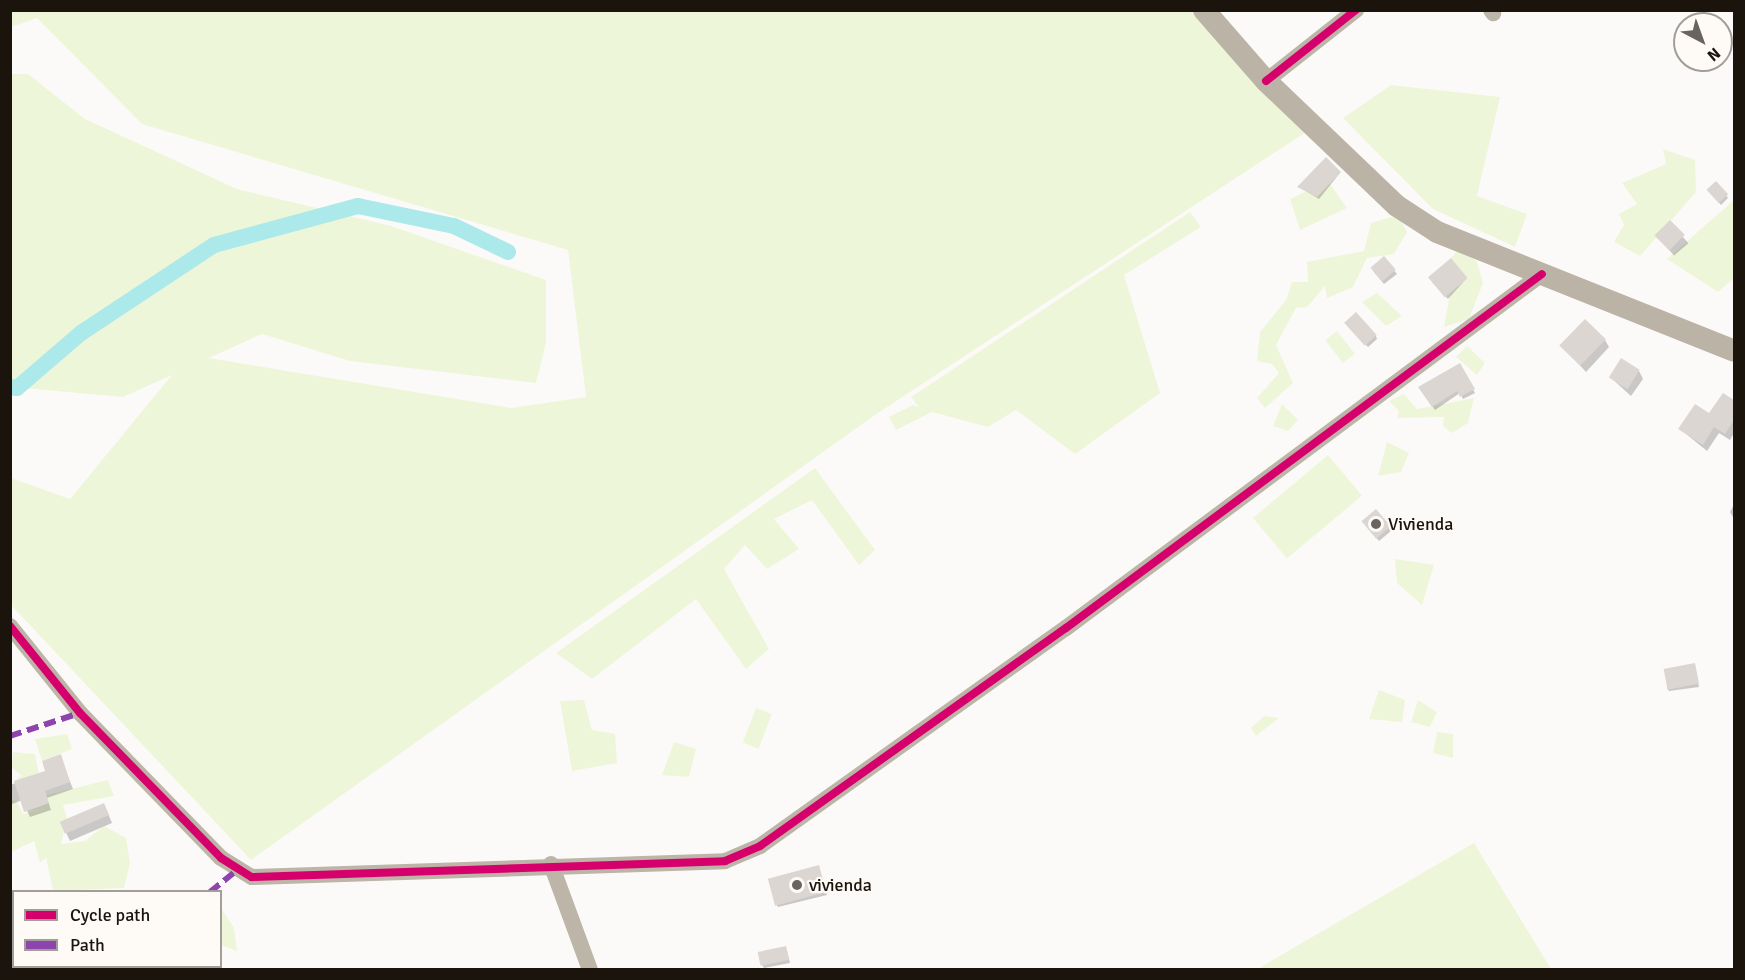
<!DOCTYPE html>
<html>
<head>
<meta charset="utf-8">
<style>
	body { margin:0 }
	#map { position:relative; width:1745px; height:980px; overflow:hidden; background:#fcfaf8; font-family:Signika,sans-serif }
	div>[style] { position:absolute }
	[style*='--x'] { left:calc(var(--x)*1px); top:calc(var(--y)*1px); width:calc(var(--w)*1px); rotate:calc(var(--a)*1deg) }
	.green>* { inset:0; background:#eef6da; transform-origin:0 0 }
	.shadow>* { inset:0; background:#0003; transform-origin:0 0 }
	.canal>* { height:16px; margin:-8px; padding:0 8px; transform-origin:8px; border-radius:8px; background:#ace9eb }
	.building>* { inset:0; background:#dcd6d3; transform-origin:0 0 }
	.street>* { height:16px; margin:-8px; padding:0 8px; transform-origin:8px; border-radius:8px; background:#bcb5a8 }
	.secondary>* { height:22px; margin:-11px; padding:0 11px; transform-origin:11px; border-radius:11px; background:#bbb3a5 }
	.quiet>* { height:6px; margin-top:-3px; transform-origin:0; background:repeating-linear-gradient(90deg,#8e44ad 0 12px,transparent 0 18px) }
	.cycleway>* { height:8px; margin:-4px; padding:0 4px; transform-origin:4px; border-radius:4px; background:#d6006c }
	.dots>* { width:16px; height:16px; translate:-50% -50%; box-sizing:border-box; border:3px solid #fefaf6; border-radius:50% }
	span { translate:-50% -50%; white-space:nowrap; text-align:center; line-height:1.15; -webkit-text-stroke:4.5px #fefaf6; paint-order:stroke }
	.poi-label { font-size:18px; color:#1a140d }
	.left { translate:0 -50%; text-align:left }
	.frame { position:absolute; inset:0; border:12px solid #1a140d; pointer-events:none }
	.legend { position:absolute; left:12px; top:890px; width:210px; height:78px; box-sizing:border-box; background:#fefaf6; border:2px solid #a39e99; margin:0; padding:8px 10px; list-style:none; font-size:18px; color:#1a140d }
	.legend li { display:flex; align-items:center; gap:12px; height:30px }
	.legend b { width:30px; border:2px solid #a39e99 }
	.north { position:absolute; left:1673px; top:12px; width:60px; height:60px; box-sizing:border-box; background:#fefaf6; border:2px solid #a39e99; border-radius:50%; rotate:139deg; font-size:16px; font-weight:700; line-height:24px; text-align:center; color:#1a140d }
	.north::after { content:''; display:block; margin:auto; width:21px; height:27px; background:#69645f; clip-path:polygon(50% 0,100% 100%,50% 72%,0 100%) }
</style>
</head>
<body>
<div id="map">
	<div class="green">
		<i style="clip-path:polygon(11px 11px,1204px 11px,1309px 130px,875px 415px,251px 860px,11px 605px,11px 478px,70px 499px,172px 375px,123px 397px,11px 387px,11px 74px,28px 74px,85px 119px,237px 189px,391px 226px,546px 280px,546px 343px,536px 383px,350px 361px,262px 334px,209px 358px,511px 408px,586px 397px,568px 250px,142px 124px,37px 18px,11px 27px)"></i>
		<i style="clip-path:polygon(1391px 85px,1500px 97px,1477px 196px,1527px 214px,1515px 247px,1433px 209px,1343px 118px)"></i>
		<i style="clip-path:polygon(1663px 149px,1695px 160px,1696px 192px,1640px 256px,1614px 242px,1624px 225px,1619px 214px,1637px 204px,1622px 183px,1666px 164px)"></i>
		<i style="clip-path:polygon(1328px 181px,1347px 208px,1300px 230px,1290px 199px)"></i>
		<i style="clip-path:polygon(1734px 200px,1734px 278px,1718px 292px,1667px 259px)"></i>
		<i style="clip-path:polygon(1190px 212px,1201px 227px,1124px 275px,1160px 393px,1075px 454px,1016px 410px,988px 427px,932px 412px,896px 430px,889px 417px,913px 405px,919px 407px,911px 397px)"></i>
		<i style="clip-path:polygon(1398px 215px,1407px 232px,1394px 254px,1367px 258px,1353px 287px,1327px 298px,1325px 286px,1307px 307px,1296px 308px,1276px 345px,1293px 383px,1265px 408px,1257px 398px,1279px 373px,1272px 364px,1257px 361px,1260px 332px,1286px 300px,1292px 282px,1308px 282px,1307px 262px,1364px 251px,1371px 223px)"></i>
		<i style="clip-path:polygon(1461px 246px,1477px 262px,1483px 283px,1469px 319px,1444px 327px,1450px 294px,1468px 278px,1451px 258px)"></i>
		<i style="clip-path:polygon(1377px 293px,1402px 316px,1386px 326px,1362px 302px)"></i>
		<i style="left:1337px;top:331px;width:29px;height:15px;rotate:52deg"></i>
		<i style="clip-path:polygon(1467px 346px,1485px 363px,1477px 375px,1456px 357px)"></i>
		<i style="clip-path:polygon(1404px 394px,1417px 409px,1474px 398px,1468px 423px,1452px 433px,1443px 426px,1444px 417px,1397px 418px,1399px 411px,1389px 401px)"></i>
		<i style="clip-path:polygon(1282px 404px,1298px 420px,1288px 431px,1273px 426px)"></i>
		<i style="clip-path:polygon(1387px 442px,1409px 453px,1401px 472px,1378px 476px)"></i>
		<i style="left:1328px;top:455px;width:53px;height:98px;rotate:50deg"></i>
		<i style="clip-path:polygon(815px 468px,875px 550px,859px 565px,812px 500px,774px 519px,799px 549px,767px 569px,745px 545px,724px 569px,769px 649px,746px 669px,696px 599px,592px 679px,556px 653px)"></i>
		<i style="clip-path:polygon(1395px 559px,1434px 565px,1422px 605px,1397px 583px)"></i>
		<i style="clip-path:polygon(1379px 690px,1405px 700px,1402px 722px,1369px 719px)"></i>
		<i style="clip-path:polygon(584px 700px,592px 730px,615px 734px,617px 763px,572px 771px,560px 701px)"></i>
		<i style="clip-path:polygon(1418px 700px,1437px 712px,1430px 727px,1411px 722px)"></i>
		<i style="left:756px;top:708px;width:17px;height:37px;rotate:21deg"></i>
		<i style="clip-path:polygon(1264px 716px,1279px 718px,1256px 736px,1251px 728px)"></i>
		<i style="clip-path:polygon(1437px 732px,1453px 734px,1453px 758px,1433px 753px)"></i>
		<i style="clip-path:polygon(67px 734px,72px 749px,42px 761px,35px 739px)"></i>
		<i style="clip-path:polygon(674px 742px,696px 749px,689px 777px,662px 775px)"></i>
		<i style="clip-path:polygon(13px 752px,35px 754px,39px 774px,14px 782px,21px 775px,12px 768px,11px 772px)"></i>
		<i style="clip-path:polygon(108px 780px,114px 796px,63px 805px,67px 818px,61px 844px,85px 841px,104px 826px,126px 838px,130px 863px,124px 888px,53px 891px,46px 858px,40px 863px,34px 841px,11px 852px,10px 801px,16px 800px,23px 814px,44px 809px,24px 812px,49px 803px,46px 795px)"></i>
		<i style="clip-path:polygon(1474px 843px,1551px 969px,1258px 969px,1259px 968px)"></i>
		<i style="clip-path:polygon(221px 908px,234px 928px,237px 951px,221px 945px)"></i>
	</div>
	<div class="shadow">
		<i style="clip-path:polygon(1340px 173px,1319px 199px,1299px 187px)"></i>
		<i style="clip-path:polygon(1710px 193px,1726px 195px,1728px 198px,1721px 205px)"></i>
		<i style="left:1670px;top:222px;width:28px;height:19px;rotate:49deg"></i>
		<i style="clip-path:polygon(1384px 258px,1397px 274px,1384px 284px,1373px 271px)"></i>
		<i style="clip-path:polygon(1467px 278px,1448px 299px,1432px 282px)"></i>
		<i style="clip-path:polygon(1348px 326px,1376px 336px,1377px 339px,1368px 347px)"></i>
		<i style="clip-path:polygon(1605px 340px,1609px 347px,1586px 372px,1562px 346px)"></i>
		<i style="clip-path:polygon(1459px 365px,1475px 393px,1463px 399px,1460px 393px,1435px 410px,1420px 387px)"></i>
		<i style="clip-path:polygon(1639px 371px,1643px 379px,1631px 396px,1610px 377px)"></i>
		<i style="clip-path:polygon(1723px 395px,1734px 402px,1734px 433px,1730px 440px,1719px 433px,1707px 451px,1680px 429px,1710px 415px)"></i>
		<i style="clip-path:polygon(1734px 504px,1734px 519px,1730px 512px)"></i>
		<i style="clip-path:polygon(1376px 511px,1391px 531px,1379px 541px,1365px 524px)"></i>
		<i style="clip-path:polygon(1695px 665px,1699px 687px,1669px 691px,1667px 688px)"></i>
		<i style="clip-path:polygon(60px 756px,73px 789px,47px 798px,51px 810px,30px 817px,22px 800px,10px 805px,10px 785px,47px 772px)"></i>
		<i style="clip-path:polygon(107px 811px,112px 823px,70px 841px,61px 822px)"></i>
		<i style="clip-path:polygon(819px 867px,827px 895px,778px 907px,776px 904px)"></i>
		<i style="clip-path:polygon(10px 898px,14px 905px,10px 915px)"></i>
		<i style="clip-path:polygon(786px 947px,790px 963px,764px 968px,762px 965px)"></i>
	</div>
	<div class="canal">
		<i style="--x:10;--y:387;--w:7;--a:8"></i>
		<i style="--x:17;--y:388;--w:84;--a:-40.7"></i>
		<i style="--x:81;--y:333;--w:159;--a:-33.5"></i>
		<i style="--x:214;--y:245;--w:149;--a:-15.2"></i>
		<i style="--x:358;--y:206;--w:98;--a:11.8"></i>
		<i style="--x:454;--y:226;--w:60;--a:25.7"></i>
	</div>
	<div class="building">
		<i style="clip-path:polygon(1326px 157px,1341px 172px,1317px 197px,1297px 187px)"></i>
		<i style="left:1716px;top:181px;width:18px;height:13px;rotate:47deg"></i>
		<i style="left:1670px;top:220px;width:21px;height:22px;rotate:45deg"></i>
		<i style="left:1384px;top:256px;width:18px;height:18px;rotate:49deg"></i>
		<i style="left:1451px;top:258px;width:26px;height:30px;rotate:50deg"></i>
		<i style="left:1356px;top:312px;width:31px;height:16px;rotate:48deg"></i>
		<i style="left:1585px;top:319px;width:29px;height:37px;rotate:44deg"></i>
		<i style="left:1621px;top:358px;width:22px;height:23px;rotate:32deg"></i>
		<i style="clip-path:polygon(1460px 363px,1475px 389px,1460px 397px,1457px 391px,1432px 407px,1418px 387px)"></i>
		<i style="clip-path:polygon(1723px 393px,1734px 400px,1734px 420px,1725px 434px,1714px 427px,1703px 445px,1678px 429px,1695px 404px,1709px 413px)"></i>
		<i style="left:1376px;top:509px;width:23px;height:19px;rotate:50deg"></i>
		<i style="left:1695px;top:663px;width:21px;height:32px;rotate:79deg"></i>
		<i style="clip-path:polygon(61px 754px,70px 782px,45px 791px,49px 803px,24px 812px,14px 781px,45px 771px,42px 761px)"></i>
		<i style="left:104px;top:803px;width:13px;height:48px;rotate:67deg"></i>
		<i style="left:819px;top:865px;width:28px;height:53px;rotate:75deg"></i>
		<i style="left:786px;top:946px;width:14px;height:29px;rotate:78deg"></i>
	</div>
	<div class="street">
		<i style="--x:1491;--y:10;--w:4;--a:56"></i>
		<i style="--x:1266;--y:81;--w:115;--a:-38.3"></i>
		<i style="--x:10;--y:626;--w:112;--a:51.2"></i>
		<i style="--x:80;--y:713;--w:202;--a:45.8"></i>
		<i style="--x:221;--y:858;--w:36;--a:32"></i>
		<i style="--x:252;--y:877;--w:473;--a:-1.9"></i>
		<i style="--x:725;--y:861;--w:38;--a:-23"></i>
		<i style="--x:760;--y:846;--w:376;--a:-35.5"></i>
		<i style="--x:1066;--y:628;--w:593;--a:-36.64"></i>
		<i style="--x:551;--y:864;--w:113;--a:69.8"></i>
	</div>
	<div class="secondary">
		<i style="--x:1204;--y:10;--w:94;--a:48.9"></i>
		<i style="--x:1266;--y:81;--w:181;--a:43.7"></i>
		<i style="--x:1397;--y:206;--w:48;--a:33"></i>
		<i style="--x:1437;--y:232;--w:320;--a:21.8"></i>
	</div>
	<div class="quiet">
		<i style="--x:10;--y:736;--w:74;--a:-18.2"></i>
		<i style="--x:210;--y:892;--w:33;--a:-39"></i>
		<i style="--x:10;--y:965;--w:4;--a:-14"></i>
	</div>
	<div class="cycleway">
		<i style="--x:1266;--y:81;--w:115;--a:-38.3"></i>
		<i style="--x:10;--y:626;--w:112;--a:51.2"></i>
		<i style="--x:80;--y:713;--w:202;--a:45.8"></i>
		<i style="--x:221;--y:858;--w:36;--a:32"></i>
		<i style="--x:252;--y:877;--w:473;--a:-1.9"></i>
		<i style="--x:725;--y:861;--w:38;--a:-23"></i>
		<i style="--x:760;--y:846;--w:376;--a:-35.5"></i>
		<i style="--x:1066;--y:628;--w:593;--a:-36.64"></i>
	</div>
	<div class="dots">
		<i style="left:1376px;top:524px;background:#69645f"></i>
		<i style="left:797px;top:885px;background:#69645f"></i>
	</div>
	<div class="poi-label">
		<span class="left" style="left:1388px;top:524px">Vivienda</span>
		<span class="left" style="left:809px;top:885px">vivienda</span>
	</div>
	<div class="frame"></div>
	<ul class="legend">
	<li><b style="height:8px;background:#d6006c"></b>Cycle path</li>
	<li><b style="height:8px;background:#8e44ad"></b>Path</li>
	</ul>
	<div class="north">N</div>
</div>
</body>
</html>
